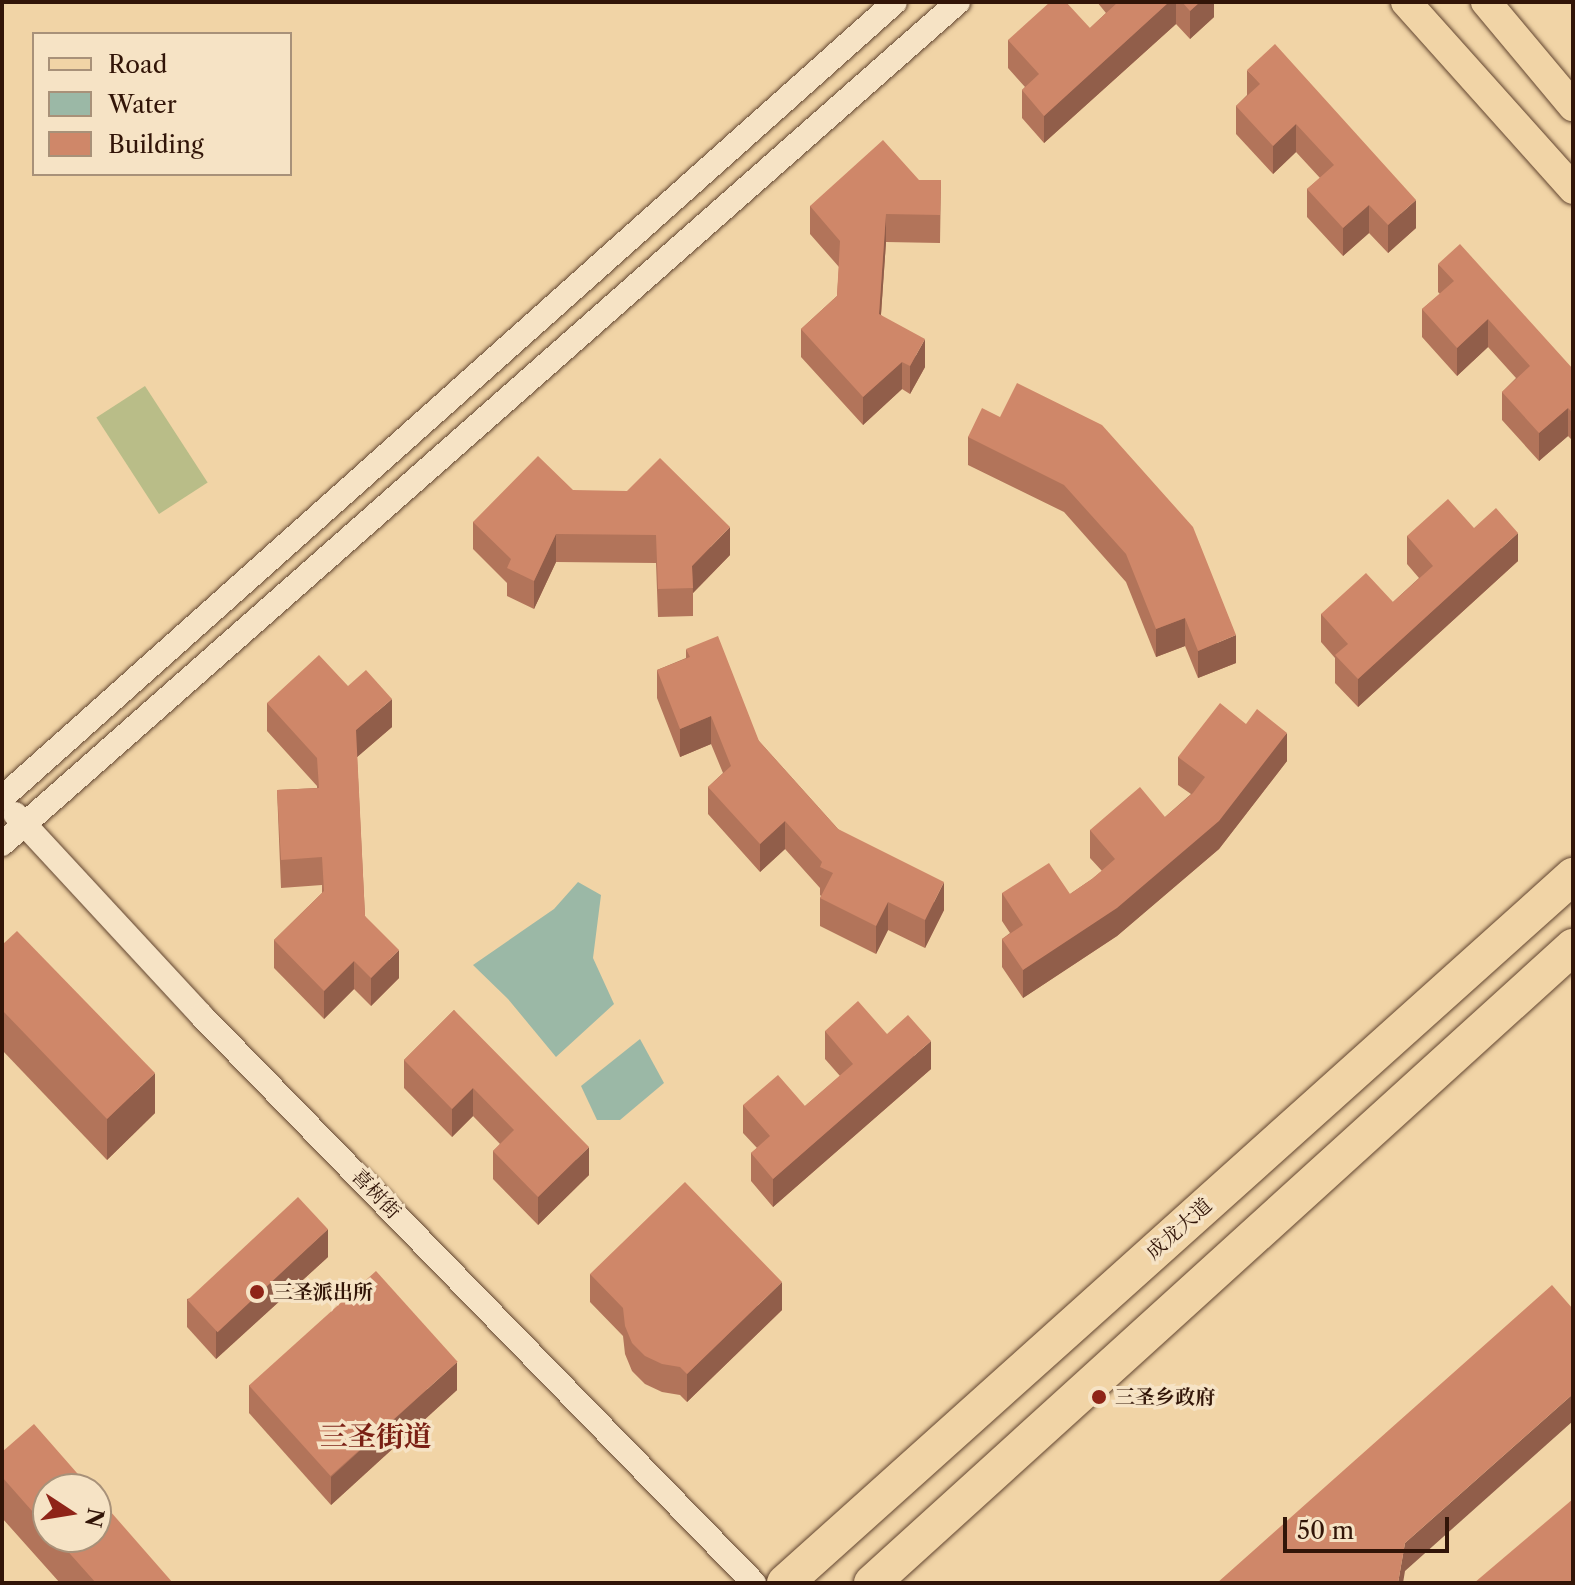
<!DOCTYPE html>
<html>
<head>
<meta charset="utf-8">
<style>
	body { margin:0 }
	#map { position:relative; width:1575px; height:1585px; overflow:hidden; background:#f1d4a6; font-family:"Libre Caslon Text","Noto Serif SC",serif }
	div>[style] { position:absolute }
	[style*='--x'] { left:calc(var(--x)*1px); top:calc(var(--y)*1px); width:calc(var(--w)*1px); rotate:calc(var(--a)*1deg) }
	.green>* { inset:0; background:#b9bd88; transform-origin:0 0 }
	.water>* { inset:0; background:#9bb8a6 }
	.roads { filter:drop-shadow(0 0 2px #624530) drop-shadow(0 0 2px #624530) }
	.minor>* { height:24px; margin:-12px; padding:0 12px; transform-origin:12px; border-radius:12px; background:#f6e3c5 }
	.major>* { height:30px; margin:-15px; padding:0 15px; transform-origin:15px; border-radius:15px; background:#f1d4a6 }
	.highway>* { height:36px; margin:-18px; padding:0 18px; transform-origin:18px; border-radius:18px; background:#f1d4a6 }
	.wall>* { inset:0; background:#b2745a }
	.shaded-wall>* { inset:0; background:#915e4a }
	.building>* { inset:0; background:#cf8769; transform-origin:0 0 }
	.dots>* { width:22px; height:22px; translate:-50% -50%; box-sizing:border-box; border:4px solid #f6e3c5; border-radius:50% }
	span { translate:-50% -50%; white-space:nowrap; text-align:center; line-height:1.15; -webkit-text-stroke:7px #f6e3c5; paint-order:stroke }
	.street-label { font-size:20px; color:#321508 }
	.poi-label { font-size:20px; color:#321508; font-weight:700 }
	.left { translate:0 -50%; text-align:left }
	.district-label { font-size:28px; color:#7a1f14; font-weight:700 }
	.frame { position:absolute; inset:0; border:4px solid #321508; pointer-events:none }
	.legend { position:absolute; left:32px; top:32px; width:260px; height:144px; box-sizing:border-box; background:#f6e3c5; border:2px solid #a89179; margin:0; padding:10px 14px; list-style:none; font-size:24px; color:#321508 }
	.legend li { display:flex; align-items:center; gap:16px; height:40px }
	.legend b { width:40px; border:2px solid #a89179 }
	.north { position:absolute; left:32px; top:1473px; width:80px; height:80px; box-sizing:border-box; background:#f6e3c5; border:2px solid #a89179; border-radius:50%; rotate:102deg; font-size:22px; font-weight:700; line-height:32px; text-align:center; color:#321508 }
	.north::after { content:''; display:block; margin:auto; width:28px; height:36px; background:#8f2418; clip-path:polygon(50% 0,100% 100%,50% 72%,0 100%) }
	.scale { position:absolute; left:1283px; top:1517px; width:166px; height:36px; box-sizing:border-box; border:4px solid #321508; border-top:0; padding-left:10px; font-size:24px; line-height:28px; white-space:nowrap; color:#321508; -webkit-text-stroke:6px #f6e3c5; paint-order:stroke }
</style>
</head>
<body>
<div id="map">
	<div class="green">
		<i style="left:145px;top:386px;width:115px;height:58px;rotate:57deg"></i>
	</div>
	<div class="water">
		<i style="clip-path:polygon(578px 882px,601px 895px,593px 958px,614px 1004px,556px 1057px,508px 999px,473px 965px,554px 909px)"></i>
		<i style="clip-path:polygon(640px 1039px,664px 1083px,620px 1120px,597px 1120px,581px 1086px)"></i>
	</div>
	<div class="roads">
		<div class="minor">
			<i style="--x:2;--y:798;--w:1196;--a:-41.71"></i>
			<i style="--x:15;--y:814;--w:274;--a:47.2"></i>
			<i style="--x:201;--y:1015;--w:793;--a:45.77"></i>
			<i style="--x:2;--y:844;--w:1274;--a:-41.37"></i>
		</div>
		<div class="major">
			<i style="--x:1406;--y:2;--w:251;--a:48.2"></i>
			<i style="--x:1486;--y:2;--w:136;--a:50.1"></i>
		</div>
		<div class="highway">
			<i style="--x:785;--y:1583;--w:1059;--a:-41.9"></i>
			<i style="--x:872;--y:1583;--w:947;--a:-42.22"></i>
		</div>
	</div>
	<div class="wall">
		<i style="clip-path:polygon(1097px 2px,1214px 2px,1214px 17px,1190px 39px,1176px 24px,1044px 143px,1022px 118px,1022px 90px,1025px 87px,1008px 68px,1008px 40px,1090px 28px,1106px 13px)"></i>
		<i style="clip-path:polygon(1247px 70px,1416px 228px,1388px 253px,1369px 233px,1343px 256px,1307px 217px,1307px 189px,1320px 178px,1296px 152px,1273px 174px,1236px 134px,1236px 106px,1247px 95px)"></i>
		<i style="clip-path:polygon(919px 180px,941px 180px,940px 243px,886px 242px,881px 315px,925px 367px,910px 394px,902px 389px,863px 425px,801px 357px,801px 329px,837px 296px,839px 267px,810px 234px,810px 206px)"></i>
		<i style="clip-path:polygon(1438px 264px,1573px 369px,1573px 441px,1568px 436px,1539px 461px,1502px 420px,1502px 392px,1516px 378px,1488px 347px,1457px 376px,1422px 337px,1422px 309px,1440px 294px,1438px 292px)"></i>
		<i style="clip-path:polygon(1000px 417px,1236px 663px,1198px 678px,1185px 646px,1156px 657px,1126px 582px,1064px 512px,968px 465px,968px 437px)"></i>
		<i style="clip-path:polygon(573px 490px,730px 555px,693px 593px,693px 616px,658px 617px,656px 563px,556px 562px,534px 609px,507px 596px,507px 583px,473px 549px,473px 522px)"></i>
		<i style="clip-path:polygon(1474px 528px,1518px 561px,1358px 707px,1335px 683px,1335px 658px,1321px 642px,1321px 614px,1393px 602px,1419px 578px,1407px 564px,1407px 536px)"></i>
		<i style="clip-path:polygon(686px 649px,759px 741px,838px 829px,944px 910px,925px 948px,888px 930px,876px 954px,820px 926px,820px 898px,821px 896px,820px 895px,820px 888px,785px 849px,760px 872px,708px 814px,708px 787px,723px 773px,711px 744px,680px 757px,657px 698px,657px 670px,686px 658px)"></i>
		<i style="clip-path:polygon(348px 686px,392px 727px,357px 757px,365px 916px,399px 978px,371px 1006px,354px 989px,324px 1019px,274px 968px,274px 940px,322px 893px,322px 885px,281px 888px,277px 790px,317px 788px,317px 786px,267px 731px,267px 703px)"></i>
		<i style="clip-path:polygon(1178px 757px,1287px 761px,1219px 849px,1117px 936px,1023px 998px,1002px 967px,1002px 939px,1010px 933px,1002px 921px,1002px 893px,1070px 894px,1092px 879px,1102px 871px,1090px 858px,1090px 830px,1165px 817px,1191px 794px,1178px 785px)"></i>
		<i style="clip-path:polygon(2px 945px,155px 1113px,107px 1160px,2px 1050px)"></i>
		<i style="clip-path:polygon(454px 1010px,589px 1175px,538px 1225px,493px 1179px,493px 1151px,500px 1144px,473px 1116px,452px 1137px,404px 1088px,404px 1060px)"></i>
		<i style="clip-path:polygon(825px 1031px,887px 1034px,931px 1069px,773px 1207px,751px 1181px,751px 1153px,757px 1148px,743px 1133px,743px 1105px,805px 1106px,840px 1076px,825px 1059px)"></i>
		<i style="clip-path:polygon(328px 1257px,216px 1359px,187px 1327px,187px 1299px)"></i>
		<i style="clip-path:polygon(590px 1274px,782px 1310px,687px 1402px,680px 1395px,662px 1392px,645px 1384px,632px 1371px,625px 1354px,623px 1336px,590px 1302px)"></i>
		<i style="clip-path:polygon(249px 1385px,457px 1390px,331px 1505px,249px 1413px)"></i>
		<i style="clip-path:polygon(2px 1452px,48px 1489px,48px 1537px,96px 1537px,173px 1583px,60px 1583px,2px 1518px)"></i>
	</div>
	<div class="shaded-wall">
		<i style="clip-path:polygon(1169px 2px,1176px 2px,1176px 24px,1044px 143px,1044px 116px)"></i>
		<i style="clip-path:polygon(1200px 2px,1214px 2px,1214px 17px,1190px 39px,1190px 11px)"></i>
		<i style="clip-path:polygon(1296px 124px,1296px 152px,1273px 174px,1273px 146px)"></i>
		<i style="clip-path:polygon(1416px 200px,1416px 228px,1388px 253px,1388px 225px)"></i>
		<i style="clip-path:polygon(1369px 205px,1369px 233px,1343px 256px,1343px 228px)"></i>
		<i style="clip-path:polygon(886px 214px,886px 242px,879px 342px,879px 314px)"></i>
		<i style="clip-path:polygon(1488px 319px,1488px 347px,1457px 376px,1457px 348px)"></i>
		<i style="clip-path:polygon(925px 339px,925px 367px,910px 394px,910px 366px)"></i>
		<i style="clip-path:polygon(902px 362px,902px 389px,863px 425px,863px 397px)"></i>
		<i style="clip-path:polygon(1568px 408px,1568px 436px,1539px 461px,1539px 433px)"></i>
		<i style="clip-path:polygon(730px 527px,730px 555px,693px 593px,692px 566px)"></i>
		<i style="clip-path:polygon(1518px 533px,1518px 561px,1358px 707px,1358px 679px)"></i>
		<i style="clip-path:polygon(556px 534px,556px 562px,534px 609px,534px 581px)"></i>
		<i style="clip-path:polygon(1185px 618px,1185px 646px,1156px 657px,1156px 629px)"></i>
		<i style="clip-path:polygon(1236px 635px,1236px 663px,1198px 678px,1198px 651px)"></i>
		<i style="clip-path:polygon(392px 699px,392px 727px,356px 758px,356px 730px)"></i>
		<i style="clip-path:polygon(711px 716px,711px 744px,680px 757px,680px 729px)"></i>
		<i style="clip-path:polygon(1287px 733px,1287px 761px,1219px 849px,1117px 936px,1023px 998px,1023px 970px)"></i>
		<i style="clip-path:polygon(785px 821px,785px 849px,760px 872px,760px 844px)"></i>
		<i style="clip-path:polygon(944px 882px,944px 910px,925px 948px,925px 920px)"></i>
		<i style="clip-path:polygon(888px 902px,888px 930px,876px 954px,876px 926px)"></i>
		<i style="clip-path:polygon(399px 950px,399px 978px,371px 1006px,371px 978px)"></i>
		<i style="clip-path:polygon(354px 961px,354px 989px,324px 1019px,324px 991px)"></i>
		<i style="clip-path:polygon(931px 1041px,931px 1069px,773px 1207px,773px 1179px)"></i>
		<i style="clip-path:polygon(155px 1073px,155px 1113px,107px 1160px,107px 1119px)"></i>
		<i style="clip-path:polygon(473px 1088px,473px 1116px,452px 1137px,452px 1109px)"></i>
		<i style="clip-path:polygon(589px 1147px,589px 1175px,538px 1225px,538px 1197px)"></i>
		<i style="clip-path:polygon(328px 1229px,328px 1257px,216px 1359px,216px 1331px)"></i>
		<i style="clip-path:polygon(782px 1282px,782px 1310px,687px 1402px,687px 1374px)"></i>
		<i style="clip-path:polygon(457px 1362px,457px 1390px,331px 1505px,331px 1477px)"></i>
		<i style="clip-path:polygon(1573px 1394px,1573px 1421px,1405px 1571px,1403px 1583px,1398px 1583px,1405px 1543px)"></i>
	</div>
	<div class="building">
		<i style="clip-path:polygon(1050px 2px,1066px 2px,1090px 28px,1118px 2px,1169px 2px,1044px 116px,1022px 90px,1039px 74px,1008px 40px)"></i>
		<i style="clip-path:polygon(1182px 2px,1200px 2px,1190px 11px)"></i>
		<i style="clip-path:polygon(1275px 44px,1416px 200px,1388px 225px,1369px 205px,1343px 228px,1307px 189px,1334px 165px,1296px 124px,1273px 146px,1236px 106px,1260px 84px,1247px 70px)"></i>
		<i style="clip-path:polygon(883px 140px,919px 180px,941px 180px,940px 215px,886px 214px,879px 314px,925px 339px,910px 366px,902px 362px,863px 397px,801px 329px,837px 296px,840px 241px,810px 206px)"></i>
		<i style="clip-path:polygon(1460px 244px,1573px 369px,1573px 413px,1568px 408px,1539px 433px,1502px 392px,1530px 366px,1488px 319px,1457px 348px,1422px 309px,1454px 281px,1438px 264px)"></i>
		<i style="clip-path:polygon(1017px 383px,1102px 425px,1193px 527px,1236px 635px,1198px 651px,1185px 618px,1156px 629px,1126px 554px,1064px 485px,968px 437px,982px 408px,1000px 417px)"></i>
		<i style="clip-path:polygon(538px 456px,573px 490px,627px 491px,660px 458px,730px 527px,692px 566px,693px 588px,658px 589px,656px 535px,556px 534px,534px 581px,507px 568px,511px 559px,473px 522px)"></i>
		<i style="clip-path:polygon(1448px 499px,1474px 528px,1496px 508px,1518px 533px,1358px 679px,1335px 655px,1348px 644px,1321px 614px,1366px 573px,1393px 602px,1433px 566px,1407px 536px)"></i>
		<i style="clip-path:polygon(718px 636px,759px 741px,838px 829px,944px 882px,925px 920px,888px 902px,876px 926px,820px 898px,833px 873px,820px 867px,822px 862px,785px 821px,760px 844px,708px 787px,731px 766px,711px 716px,680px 729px,657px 670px,690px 657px,686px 649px)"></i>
		<i style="clip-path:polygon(319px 655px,348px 686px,366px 670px,392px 699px,356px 730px,365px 916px,399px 950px,371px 978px,354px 961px,324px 991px,274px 940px,324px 891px,322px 857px,281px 860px,277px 790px,319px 788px,317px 758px,267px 703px)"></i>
		<i style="clip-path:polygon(1220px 703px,1246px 724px,1257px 709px,1287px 733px,1219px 821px,1117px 908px,1023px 970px,1002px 939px,1023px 925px,1002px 893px,1049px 863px,1070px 894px,1092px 879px,1115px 859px,1090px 830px,1140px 787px,1165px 817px,1193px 793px,1205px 777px,1178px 757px)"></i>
		<i style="clip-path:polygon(17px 931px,155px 1073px,107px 1119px,2px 1010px,2px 945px)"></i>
		<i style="clip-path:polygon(858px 1001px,887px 1034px,908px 1015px,931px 1041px,773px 1179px,751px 1153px,770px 1136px,743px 1105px,778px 1075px,805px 1106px,853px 1064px,825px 1031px)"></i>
		<i style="clip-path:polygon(454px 1010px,589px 1147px,538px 1197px,493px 1151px,514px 1130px,473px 1088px,452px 1109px,404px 1060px)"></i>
		<i style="clip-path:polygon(685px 1182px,782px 1282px,687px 1374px,680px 1367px,662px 1364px,645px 1356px,632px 1343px,625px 1326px,623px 1308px,590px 1274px)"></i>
		<i style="left:298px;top:1197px;width:44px;height:151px;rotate:47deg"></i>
		<i style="left:376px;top:1271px;width:122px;height:171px;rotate:48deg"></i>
		<i style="clip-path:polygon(1552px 1285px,1573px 1309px,1573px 1394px,1405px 1543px,1398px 1583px,1217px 1583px)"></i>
		<i style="clip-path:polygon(34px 1424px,91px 1489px,48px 1489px,48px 1529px,2px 1477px,2px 1452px)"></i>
		<i style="clip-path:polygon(96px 1495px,173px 1583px,96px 1583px,55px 1537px,96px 1537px)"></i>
		<i style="clip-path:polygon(1573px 1499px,1573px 1583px,1474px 1583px)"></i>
	</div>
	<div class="dots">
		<i style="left:257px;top:1292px;background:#8f2418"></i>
		<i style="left:1099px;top:1397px;background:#8f2418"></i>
	</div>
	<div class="street-label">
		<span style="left:376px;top:1194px;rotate:46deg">喜树街</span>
		<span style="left:1179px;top:1229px;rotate:-42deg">成龙大道</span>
	</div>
	<div class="poi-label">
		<span class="left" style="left:273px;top:1292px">三圣派出所</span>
		<span class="left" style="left:1115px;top:1397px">三圣乡政府</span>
	</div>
	<div class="district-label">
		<span style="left:376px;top:1436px">三圣街道</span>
	</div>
	<div class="frame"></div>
	<ul class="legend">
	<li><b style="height:10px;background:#f1d4a6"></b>Road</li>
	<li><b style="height:22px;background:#9bb8a6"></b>Water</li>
	<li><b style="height:22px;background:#cf8769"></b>Building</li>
	</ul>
	<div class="north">N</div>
	<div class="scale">50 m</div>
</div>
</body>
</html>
